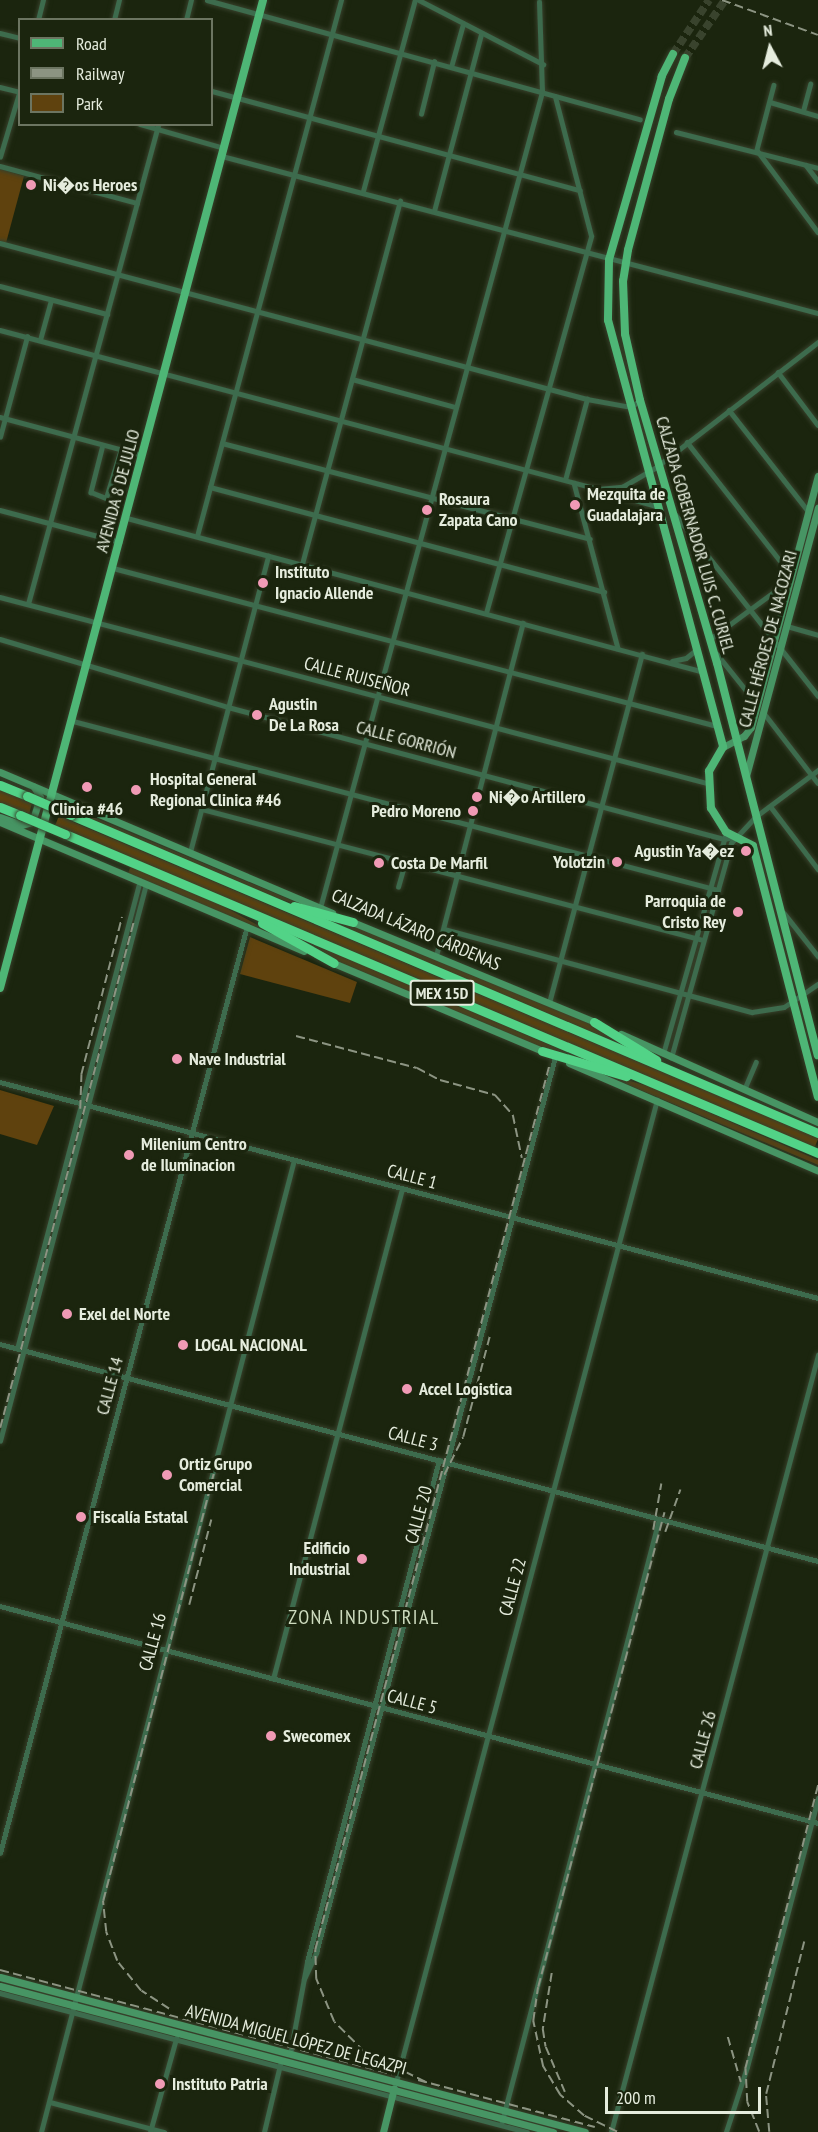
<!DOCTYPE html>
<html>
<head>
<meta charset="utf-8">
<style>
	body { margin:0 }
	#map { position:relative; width:818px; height:2132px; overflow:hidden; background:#1b250e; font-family:"PT Sans Narrow",sans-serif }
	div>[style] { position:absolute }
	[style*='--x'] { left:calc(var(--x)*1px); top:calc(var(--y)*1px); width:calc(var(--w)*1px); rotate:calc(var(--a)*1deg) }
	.green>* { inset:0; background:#5f420e; transform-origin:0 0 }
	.primary-tunnel>* { height:8px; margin-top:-4px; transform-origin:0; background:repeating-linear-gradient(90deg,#39432d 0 8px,transparent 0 12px) }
	.roads { filter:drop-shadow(0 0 2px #37412b) drop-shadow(0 0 2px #37412b) }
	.street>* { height:4.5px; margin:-2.25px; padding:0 2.25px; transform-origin:2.25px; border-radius:2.25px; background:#3d6b4d }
	.secondary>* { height:7px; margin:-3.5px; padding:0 3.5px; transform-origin:3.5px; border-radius:3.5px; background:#479564 }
	.primary>* { height:8px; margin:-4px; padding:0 4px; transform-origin:4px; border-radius:4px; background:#4eb676 }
	.highway>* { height:9px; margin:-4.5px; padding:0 4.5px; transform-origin:4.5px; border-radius:4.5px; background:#52d387 }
	.rail>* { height:1.5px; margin-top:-0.75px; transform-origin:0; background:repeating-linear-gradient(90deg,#8c9482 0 9px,transparent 0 13.5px) }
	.bridges { filter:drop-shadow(0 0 2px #37412b) drop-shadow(0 0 2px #37412b) }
	.highway-bridge>* { height:9px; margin:-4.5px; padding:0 4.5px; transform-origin:4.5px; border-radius:4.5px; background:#52d387 }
	.dots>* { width:16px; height:16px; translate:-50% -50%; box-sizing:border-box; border:3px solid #1b250e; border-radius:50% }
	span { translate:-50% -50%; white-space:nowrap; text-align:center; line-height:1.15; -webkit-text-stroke:6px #1b250e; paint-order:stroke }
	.shield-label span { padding:2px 4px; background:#1b250e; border:2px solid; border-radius:4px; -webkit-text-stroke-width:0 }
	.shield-label { font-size:16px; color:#e5ecdd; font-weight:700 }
	.poi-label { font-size:18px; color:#e5ecdd; font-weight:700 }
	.left { translate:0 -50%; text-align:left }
	.right { translate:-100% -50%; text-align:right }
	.street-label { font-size:18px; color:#e5ecdd }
	.neighbourhood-label { font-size:20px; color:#cddbbe; letter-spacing:1.5px }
	.legend { position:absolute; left:18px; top:18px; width:195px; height:108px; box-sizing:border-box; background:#1b250e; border:2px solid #6c7561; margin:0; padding:8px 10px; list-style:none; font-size:18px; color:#e5ecdd }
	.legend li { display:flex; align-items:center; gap:12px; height:30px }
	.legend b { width:30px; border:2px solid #6c7561 }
	.north { position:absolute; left:740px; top:18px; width:60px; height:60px; -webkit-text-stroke:4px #1b250e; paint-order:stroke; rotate:353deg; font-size:16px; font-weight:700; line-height:24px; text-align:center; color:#e5ecdd }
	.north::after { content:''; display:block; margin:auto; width:21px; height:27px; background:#e5ecdd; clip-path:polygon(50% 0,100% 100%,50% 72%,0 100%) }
	.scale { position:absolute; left:605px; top:2087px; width:156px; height:27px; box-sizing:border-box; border:3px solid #e5ecdd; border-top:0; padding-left:8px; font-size:18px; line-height:21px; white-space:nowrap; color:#e5ecdd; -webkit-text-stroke:4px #1b250e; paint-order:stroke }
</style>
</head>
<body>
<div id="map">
	<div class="green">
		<i style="clip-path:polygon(0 169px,24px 176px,6px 243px,0 241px)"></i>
		<i style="clip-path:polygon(0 790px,32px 803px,29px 815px,0 803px)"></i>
		<i style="clip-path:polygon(78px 811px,310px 908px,260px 893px,76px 815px)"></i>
		<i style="left:59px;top:816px;width:825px;height:11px;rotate:23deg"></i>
		<i style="clip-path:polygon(131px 866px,223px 906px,288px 942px,128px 873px)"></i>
		<i style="clip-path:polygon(296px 909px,350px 924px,594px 1024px,643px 1057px)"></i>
		<i style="clip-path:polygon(279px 929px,611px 1071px,552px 1053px,332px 960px)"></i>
		<i style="clip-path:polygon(250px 937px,357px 982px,350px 1003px,240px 974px)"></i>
		<i style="clip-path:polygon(593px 1070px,651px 1087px,818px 1160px,818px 1165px)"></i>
		<i style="clip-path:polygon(0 1090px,54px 1106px,37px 1145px,0 1134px)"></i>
	</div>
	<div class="primary-tunnel">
		<i style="--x:673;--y:54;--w:65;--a:-56.3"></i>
		<i style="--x:685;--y:58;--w:70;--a:-55.4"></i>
	</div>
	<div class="roads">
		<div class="street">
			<i style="--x:207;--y:0;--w:449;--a:15.4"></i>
			<i style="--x:419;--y:0;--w:140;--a:27.3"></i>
			<i style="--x:38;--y:20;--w:21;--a:-76"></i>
			<i style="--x:114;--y:20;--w:21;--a:-76"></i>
			<i style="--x:186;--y:20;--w:21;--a:-76"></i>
			<i style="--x:0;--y:33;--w:21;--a:14"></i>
			<i style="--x:451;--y:67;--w:45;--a:-74.4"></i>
			<i style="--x:774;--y:85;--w:67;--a:104.7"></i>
			<i style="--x:757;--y:150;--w:102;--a:53.4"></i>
			<i style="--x:0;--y:87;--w:21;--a:14"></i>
			<i style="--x:212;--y:91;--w:381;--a:15.1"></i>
			<i style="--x:770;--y:102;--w:50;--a:16.3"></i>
			<i style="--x:803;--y:111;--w:28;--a:-75"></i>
			<i style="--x:421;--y:114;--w:54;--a:-76"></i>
			<i style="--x:140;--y:124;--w:87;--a:15.9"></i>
			<i style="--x:676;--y:132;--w:146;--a:14.2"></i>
			<i style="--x:222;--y:156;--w:616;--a:14.76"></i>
			<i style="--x:0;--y:157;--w:70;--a:-73.4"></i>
			<i style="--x:806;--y:165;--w:20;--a:53"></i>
			<i style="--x:0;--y:166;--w:142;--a:15.1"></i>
			<i style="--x:363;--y:191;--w:198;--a:-74.8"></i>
			<i style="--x:434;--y:211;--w:183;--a:-75.1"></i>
			<i style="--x:0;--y:243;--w:607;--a:14.88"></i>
			<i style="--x:587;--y:399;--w:45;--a:10.3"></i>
			<i style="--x:631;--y:407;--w:11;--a:-38"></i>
			<i style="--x:0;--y:286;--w:111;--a:14.7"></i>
			<i style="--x:0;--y:330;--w:619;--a:14.89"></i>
			<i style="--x:598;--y:489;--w:24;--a:-5"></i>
			<i style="--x:622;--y:487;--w:38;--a:-30"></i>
			<i style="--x:655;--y:468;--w:206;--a:-37.7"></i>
			<i style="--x:40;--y:340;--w:41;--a:-74.6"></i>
			<i style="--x:778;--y:372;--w:66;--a:53"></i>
			<i style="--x:352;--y:379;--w:107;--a:15.2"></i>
			<i style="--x:729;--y:410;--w:130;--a:51.9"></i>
			<i style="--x:0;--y:417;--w:147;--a:15"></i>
			<i style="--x:0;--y:437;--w:104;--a:-74.9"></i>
			<i style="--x:687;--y:442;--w:170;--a:51.9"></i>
			<i style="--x:222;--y:443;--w:380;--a:14.6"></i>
			<i style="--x:103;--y:445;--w:49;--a:104.3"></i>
			<i style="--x:91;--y:492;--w:16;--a:22"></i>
			<i style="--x:106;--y:498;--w:51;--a:-73"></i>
			<i style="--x:565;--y:480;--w:84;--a:-74.8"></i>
			<i style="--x:574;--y:483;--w:171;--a:75.1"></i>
			<i style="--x:210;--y:487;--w:408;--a:14.9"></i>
			<i style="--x:601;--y:490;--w:60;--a:16.3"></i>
			<i style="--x:0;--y:510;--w:124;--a:14.9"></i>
			<i style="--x:675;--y:514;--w:231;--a:51.8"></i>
			<i style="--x:127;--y:518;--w:597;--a:14.94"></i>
			<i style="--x:197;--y:536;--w:555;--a:-74.96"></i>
			<i style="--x:302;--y:564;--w:376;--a:-74.9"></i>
			<i style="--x:113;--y:568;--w:624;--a:14.66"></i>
			<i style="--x:0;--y:597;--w:731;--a:14.74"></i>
			<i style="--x:28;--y:604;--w:497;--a:-74.8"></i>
			<i style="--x:486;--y:613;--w:391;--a:-74.4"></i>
			<i style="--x:591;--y:236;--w:144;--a:-104.5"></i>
			<i style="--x:787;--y:626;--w:32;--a:16"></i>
			<i style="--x:0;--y:639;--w:238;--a:16.6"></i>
			<i style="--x:228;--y:707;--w:513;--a:14.9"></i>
			<i style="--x:724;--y:839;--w:10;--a:-11"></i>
			<i style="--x:710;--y:639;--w:99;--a:-36.4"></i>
			<i style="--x:717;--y:654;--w:64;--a:51.3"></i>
			<i style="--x:672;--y:661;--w:14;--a:-12"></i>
			<i style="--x:686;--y:658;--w:13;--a:-39"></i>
			<i style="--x:764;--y:713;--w:88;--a:52.4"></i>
			<i style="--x:73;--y:721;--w:667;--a:14.68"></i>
			<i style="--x:771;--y:807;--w:78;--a:52.8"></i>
			<i style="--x:202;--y:809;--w:518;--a:14.65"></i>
			<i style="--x:190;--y:852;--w:306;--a:-75.2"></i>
			<i style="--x:398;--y:887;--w:26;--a:-74"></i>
			<i style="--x:320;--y:908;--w:846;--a:-74.78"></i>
			<i style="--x:542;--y:92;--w:90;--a:-91.9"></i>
			<i style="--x:784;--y:913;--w:55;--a:51.7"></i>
			<i style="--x:444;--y:929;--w:319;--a:15.1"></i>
			<i style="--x:752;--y:1012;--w:32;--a:-9"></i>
			<i style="--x:784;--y:1007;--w:41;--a:-34.1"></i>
			<i style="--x:436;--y:956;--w:344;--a:-75.4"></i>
			<i style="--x:549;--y:1003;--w:361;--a:-75.1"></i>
			<i style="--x:663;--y:1054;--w:226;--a:-74.1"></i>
			<i style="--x:671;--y:1058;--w:223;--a:-74.4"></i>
			<i style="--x:731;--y:843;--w:35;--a:-47"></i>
			<i style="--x:755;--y:817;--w:79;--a:-36.7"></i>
			<i style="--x:0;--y:1082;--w:846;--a:14.79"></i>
			<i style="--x:744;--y:1090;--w:30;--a:-67"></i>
			<i style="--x:0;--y:1344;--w:846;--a:14.86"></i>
			<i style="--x:17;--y:1349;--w:484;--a:-75.3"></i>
			<i style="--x:0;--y:1441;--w:576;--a:-75.31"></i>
			<i style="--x:0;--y:1606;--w:846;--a:14.86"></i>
			<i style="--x:273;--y:1679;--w:507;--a:-75.25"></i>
			<i style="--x:0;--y:1853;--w:959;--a:-75.08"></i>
			<i style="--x:304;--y:1979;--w:29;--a:-65"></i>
			<i style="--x:316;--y:1953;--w:927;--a:-75.06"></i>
			<i style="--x:0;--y:1993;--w:545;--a:14.78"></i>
			<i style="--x:290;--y:2054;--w:94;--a:-79.5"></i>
			<i style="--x:307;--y:1962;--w:519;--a:-75.27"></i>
			<i style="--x:396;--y:2082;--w:1016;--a:-75.12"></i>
			<i style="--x:50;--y:2102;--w:118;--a:14.7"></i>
			<i style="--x:501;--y:2125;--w:626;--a:-75.39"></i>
			<i style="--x:41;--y:2132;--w:1004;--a:-75.41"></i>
			<i style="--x:150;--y:2132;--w:97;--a:-74.4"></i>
			<i style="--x:264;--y:2132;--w:69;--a:-76.6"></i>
			<i style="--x:611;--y:2132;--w:804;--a:-75.08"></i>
			<i style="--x:726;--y:2132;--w:68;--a:-72.1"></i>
			<i style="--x:747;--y:2067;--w:278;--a:-75.2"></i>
		</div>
		<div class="secondary">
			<i style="--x:723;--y:747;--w:24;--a:-28"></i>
			<i style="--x:744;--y:736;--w:11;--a:-52"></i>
			<i style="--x:751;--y:727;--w:260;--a:-75.1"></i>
			<i style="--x:0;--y:772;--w:361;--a:23"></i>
			<i style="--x:746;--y:776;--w:278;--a:-75"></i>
			<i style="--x:0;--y:817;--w:23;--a:20"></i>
			<i style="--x:22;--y:825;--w:10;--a:-17"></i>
			<i style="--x:32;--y:822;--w:26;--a:-72"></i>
			<i style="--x:40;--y:797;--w:12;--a:-121"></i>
			<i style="--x:0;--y:822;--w:330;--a:23"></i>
			<i style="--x:350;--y:921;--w:268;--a:22.4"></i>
			<i style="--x:331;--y:962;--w:232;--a:22.8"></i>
			<i style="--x:621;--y:1034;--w:216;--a:24.1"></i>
			<i style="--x:569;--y:1063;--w:271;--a:23.4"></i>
			<i style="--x:0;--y:1977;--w:605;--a:14.84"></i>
			<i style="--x:0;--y:1986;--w:572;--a:14.79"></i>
			<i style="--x:383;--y:2132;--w:45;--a:-76"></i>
		</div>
		<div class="primary">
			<i style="--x:673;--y:54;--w:25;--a:117"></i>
			<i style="--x:662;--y:76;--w:191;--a:106.1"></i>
			<i style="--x:609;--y:260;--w:60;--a:91"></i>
			<i style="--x:608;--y:320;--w:442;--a:74.9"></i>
			<i style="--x:723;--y:747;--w:28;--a:120"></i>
			<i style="--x:709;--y:771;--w:37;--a:87"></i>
			<i style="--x:711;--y:808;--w:28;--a:58"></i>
			<i style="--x:726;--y:832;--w:30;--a:27"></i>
			<i style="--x:753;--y:846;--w:259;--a:75.5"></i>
			<i style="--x:685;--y:58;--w:44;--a:111.3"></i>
			<i style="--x:669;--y:99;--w:156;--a:105.2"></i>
			<i style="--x:628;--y:250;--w:31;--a:99"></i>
			<i style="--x:623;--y:281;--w:53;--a:87.8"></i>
			<i style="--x:625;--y:334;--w:68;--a:77.2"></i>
			<i style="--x:640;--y:400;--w:274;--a:73.7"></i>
			<i style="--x:717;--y:663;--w:405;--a:75.6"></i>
			<i style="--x:0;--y:988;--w:1022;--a:-75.09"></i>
		</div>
		<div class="highway">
			<i style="--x:0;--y:785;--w:29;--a:22"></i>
			<i style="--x:0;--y:807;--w:22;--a:22"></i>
			<i style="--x:71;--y:815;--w:812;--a:23.06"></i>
			<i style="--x:65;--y:834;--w:818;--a:22.96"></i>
			<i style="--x:294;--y:906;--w:61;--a:15.2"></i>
			<i style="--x:262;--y:923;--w:82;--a:29.1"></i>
			<i style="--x:594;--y:1022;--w:73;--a:31.5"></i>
			<i style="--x:542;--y:1051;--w:88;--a:16.6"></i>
		</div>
	</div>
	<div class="rail">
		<i style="--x:722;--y:0;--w:102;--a:20"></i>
		<i style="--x:296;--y:1036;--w:125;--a:14.8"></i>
		<i style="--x:417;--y:1068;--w:26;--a:28"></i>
		<i style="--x:440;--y:1080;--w:57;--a:15.3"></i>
		<i style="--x:495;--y:1095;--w:27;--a:48"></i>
		<i style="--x:513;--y:1115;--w:44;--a:78.2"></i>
		<i style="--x:80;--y:1109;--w:34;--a:-88"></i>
		<i style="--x:81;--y:1075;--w:163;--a:-75.5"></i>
		<i style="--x:0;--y:1428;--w:525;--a:-75.22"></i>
		<i style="--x:444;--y:1475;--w:42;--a:-63.4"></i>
		<i style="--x:463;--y:1437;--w:106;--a:-75.2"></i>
		<i style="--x:653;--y:1530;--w:47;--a:-80.1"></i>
		<i style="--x:665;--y:1532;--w:45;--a:-70.3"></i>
		<i style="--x:189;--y:1605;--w:88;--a:-75.5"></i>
		<i style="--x:0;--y:1970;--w:406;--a:14.9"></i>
		<i style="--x:552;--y:1973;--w:57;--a:99.1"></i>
		<i style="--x:543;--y:2029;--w:18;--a:81"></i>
		<i style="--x:546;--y:2047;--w:49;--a:67.1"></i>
		<i style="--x:169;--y:2009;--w:33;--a:-147"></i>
		<i style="--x:141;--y:1991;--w:38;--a:-129"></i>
		<i style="--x:117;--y:1961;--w:31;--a:-111"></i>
		<i style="--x:106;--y:1932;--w:31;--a:-96"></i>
		<i style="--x:103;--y:1901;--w:442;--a:-75.5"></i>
		<i style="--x:728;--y:2037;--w:47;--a:73.9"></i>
		<i style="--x:418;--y:2080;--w:183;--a:14.9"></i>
		<i style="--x:425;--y:2082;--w:68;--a:-153.8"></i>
		<i style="--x:364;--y:2052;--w:42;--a:-135"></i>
		<i style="--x:334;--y:2022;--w:47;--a:-112.7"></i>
		<i style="--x:316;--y:1979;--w:29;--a:-92"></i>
		<i style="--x:315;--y:1950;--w:914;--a:-75.17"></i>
		<i style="--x:617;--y:2132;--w:37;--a:-154"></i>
		<i style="--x:584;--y:2116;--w:32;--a:-139"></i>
		<i style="--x:560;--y:2095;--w:33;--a:-121"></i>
		<i style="--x:543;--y:2067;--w:47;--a:-102.3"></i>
		<i style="--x:533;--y:2021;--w:34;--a:-82"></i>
		<i style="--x:538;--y:1987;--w:491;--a:-75.1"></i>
		<i style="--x:759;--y:2132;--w:32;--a:-112"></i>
		<i style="--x:747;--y:2102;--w:33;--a:-93"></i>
		<i style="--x:745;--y:2069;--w:293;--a:-75.6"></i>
		<i style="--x:769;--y:2132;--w:38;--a:-95"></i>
		<i style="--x:766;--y:2094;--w:157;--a:-76"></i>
	</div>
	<div class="bridges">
		<div class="highway-bridge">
			<i style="--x:27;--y:796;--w:48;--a:23.4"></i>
			<i style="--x:20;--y:815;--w:49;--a:22.9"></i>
		</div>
	</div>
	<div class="dots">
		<i style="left:31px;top:185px;background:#f09ab5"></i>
		<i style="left:575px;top:505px;background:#f09ab5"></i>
		<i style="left:427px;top:510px;background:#f09ab5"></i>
		<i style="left:263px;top:583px;background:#f09ab5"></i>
		<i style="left:257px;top:715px;background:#f09ab5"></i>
		<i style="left:87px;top:787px;background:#f09ab5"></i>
		<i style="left:136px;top:790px;background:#f09ab5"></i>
		<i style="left:477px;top:797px;background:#f09ab5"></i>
		<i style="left:473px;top:811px;background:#f09ab5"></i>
		<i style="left:746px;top:851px;background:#f09ab5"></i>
		<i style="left:617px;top:862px;background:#f09ab5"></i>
		<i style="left:379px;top:863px;background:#f09ab5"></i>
		<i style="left:738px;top:912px;background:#f09ab5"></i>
		<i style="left:177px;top:1059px;background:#f09ab5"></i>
		<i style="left:129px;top:1155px;background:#f09ab5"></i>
		<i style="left:67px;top:1314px;background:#f09ab5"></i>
		<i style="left:183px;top:1345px;background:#f09ab5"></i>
		<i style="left:407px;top:1389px;background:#f09ab5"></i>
		<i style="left:167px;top:1475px;background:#f09ab5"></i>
		<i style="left:81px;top:1517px;background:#f09ab5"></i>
		<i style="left:362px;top:1559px;background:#f09ab5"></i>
		<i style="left:271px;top:1736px;background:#f09ab5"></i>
		<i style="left:160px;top:2084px;background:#f09ab5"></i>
	</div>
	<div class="shield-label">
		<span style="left:442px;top:993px">MEX 15D</span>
	</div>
	<div class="poi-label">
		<span class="left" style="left:43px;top:185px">Ni�os Heroes</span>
		<span class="left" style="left:587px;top:505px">Mezquita de<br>Guadalajara</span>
		<span class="left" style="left:439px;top:510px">Rosaura<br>Zapata Cano</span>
		<span class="left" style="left:275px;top:583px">Instituto<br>Ignacio Allende</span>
		<span class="left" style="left:269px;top:715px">Agustin<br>De La Rosa</span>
		<span class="left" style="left:150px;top:790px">Hospital General<br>Regional Clinica #46</span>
		<span class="left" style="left:489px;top:797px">Ni�o Artillero</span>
		<span style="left:87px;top:809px">Clinica #46</span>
		<span class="right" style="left:461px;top:811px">Pedro Moreno</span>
		<span class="right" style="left:734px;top:851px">Agustin Ya�ez</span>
		<span class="right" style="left:605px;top:862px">Yolotzin</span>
		<span class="left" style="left:391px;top:863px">Costa De Marfil</span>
		<span class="right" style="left:726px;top:912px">Parroquia de<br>Cristo Rey</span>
		<span class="left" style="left:189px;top:1059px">Nave Industrial</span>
		<span class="left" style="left:141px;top:1155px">Milenium Centro<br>de Iluminacion</span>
		<span class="left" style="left:79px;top:1314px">Exel del Norte</span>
		<span class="left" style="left:195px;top:1345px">LOGAL NACIONAL</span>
		<span class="left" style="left:419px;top:1389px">Accel Logistica</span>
		<span class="left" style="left:179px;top:1475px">Ortiz Grupo<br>Comercial</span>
		<span class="left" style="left:93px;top:1517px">Fiscalía Estatal</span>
		<span class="right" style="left:350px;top:1559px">Edificio<br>Industrial</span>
		<span class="left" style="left:283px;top:1736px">Swecomex</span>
		<span class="left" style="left:172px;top:2084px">Instituto Patria</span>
	</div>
	<div class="street-label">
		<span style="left:118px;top:491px;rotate:-75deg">AVENIDA 8 DE JULIO</span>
		<span style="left:695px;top:535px;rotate:74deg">CALZADA GOBERNADOR LUIS C. CURIEL</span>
		<span style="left:768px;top:639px;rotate:-75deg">CALLE HÉROES DE NACOZARI</span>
		<span style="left:357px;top:677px;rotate:15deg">CALLE RUISEÑOR</span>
		<span style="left:406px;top:740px;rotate:15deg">CALLE GORRIÓN</span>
		<span style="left:416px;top:930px;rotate:23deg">CALZADA LÁZARO CÁRDENAS</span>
		<span style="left:412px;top:1177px;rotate:15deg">CALLE 1</span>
		<span style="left:110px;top:1386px;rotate:-75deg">CALLE 14</span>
		<span style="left:413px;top:1439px;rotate:15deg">CALLE 3</span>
		<span style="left:419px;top:1515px;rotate:-75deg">CALLE 20</span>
		<span style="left:513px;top:1587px;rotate:-75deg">CALLE 22</span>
		<span style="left:153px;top:1642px;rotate:-75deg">CALLE 16</span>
		<span style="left:412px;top:1702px;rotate:15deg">CALLE 5</span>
		<span style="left:703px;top:1740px;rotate:-75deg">CALLE 26</span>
		<span style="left:296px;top:2040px;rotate:15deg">AVENIDA MIGUEL LÓPEZ DE LEGAZPI</span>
	</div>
	<div class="neighbourhood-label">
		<span style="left:364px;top:1617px">ZONA INDUSTRIAL</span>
	</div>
	<ul class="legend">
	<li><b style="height:8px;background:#4eb676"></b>Road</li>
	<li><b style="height:8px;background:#8c9482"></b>Railway</li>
	<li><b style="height:16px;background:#5f420e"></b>Park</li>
	</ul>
	<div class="north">N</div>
	<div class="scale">200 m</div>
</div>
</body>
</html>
